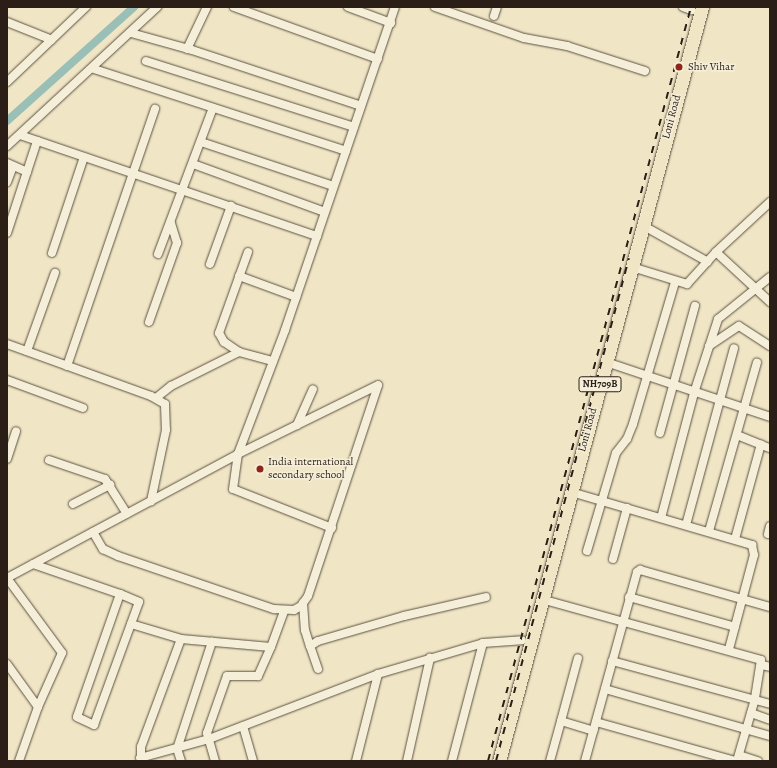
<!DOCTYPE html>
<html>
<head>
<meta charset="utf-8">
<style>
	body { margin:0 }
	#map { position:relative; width:777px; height:768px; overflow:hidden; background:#f0e6c5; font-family:Alegreya,serif }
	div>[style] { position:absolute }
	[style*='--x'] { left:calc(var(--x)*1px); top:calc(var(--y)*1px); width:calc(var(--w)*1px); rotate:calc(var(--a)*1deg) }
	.canal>* { height:8px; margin:-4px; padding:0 4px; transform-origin:4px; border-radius:4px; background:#9abfb7 }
	.roads { filter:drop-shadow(0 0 1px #5c5042) drop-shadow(0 0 1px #5c5042) }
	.minor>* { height:8px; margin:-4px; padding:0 4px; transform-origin:4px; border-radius:4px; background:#f5efd9 }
	.trunk>* { height:13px; margin:-6.5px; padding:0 6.5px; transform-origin:6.5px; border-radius:6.5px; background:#f0e6c5 }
	.rail>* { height:2px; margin-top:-1px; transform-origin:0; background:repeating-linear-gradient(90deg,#2b1e16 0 7px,transparent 0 14px) }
	.dots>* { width:11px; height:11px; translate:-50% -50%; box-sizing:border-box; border:2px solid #f5efd9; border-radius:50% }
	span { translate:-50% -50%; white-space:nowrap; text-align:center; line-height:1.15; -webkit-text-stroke:3px #f5efd9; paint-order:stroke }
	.shield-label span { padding:1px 3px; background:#f5efd9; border:1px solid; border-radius:3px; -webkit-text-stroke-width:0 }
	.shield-label { font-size:10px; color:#2b1e16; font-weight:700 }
	.poi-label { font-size:11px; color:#2b1e16 }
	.left { translate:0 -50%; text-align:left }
	.street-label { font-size:11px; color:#2b1e16 }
	.frame { position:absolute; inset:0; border:8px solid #2b1e16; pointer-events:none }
</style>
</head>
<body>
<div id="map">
	<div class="canal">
		<i style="--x:7;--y:121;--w:171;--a:-41.9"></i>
	</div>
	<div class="roads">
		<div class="minor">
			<i style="--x:234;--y:7;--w:153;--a:19.9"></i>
			<i style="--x:348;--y:7;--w:46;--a:20.4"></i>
			<i style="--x:435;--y:7;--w:94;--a:19.2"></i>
			<i style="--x:524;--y:38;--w:44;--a:10.5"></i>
			<i style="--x:567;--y:46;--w:82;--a:17.8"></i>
			<i style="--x:683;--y:7;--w:9;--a:21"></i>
			<i style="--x:494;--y:16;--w:9;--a:-72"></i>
			<i style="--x:7;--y:22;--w:48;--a:21.8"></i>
			<i style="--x:131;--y:33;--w:63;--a:15.6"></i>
			<i style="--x:192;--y:50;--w:178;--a:18.3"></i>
			<i style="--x:187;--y:49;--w:47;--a:-64.5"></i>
			<i style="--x:146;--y:61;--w:218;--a:17.6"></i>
			<i style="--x:94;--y:69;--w:265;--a:18"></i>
			<i style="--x:7;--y:82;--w:109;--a:-43.5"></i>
			<i style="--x:20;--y:135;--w:314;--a:18.8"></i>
			<i style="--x:201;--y:142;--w:139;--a:18.4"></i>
			<i style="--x:7;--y:146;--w:205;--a:-42.8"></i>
			<i style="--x:7;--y:163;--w:22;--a:24"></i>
			<i style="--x:193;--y:164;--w:140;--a:20"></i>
			<i style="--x:7;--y:182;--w:17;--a:-69"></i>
			<i style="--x:651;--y:230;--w:65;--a:29.3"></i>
			<i style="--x:7;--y:233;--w:97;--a:-71.9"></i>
			<i style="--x:716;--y:252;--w:74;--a:42.8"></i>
			<i style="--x:52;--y:253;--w:101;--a:-71.6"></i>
			<i style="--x:158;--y:254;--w:156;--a:-69.4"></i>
			<i style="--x:210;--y:264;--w:62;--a:-70.1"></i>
			<i style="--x:632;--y:267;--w:58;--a:17.2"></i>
			<i style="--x:687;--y:284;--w:43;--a:-47.8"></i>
			<i style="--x:716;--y:252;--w:74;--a:-42.8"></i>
			<i style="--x:239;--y:276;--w:61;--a:20.2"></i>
			<i style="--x:149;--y:322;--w:84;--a:-70.5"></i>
			<i style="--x:177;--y:243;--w:21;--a:-107"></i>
			<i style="--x:7;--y:344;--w:153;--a:19.9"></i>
			<i style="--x:151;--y:396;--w:16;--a:30"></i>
			<i style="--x:165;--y:404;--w:26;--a:88"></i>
			<i style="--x:166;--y:430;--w:73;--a:101.9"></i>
			<i style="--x:709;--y:346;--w:36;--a:-34"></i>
			<i style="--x:739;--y:326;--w:37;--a:33"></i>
			<i style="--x:27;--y:351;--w:83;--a:-70.3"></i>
			<i style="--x:239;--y:352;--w:18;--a:-146"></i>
			<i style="--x:224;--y:342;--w:10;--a:-119"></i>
			<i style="--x:219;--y:333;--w:86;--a:-70.3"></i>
			<i style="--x:606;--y:362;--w:173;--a:18.5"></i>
			<i style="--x:67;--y:366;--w:272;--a:-71.1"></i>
			<i style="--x:7;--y:380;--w:81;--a:20.2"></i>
			<i style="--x:156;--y:398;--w:19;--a:-39"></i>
			<i style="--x:171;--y:386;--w:76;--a:-26.6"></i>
			<i style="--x:239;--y:352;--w:35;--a:15"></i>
			<i style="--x:297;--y:425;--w:39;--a:-66"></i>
			<i style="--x:660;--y:433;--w:132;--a:-74.6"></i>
			<i style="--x:737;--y:435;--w:35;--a:22"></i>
			<i style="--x:7;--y:459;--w:29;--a:-72"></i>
			<i style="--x:49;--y:460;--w:59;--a:18.7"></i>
			<i style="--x:105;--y:479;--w:41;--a:57.8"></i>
			<i style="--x:571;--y:492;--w:189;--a:16.3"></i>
			<i style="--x:752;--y:545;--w:10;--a:79"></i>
			<i style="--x:754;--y:555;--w:97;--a:104.9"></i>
			<i style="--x:73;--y:504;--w:42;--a:-27.2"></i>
			<i style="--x:661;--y:518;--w:129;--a:-75.2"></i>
			<i style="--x:694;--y:393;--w:78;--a:-72"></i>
			<i style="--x:718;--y:319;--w:67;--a:-38.9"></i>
			<i style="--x:686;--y:525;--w:183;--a:-74.8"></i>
			<i style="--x:332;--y:528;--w:106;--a:-158.5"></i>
			<i style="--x:233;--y:489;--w:35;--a:-82"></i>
			<i style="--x:238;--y:454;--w:133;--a:-69.2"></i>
			<i style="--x:285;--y:330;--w:341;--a:-71.2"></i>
			<i style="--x:709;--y:531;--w:175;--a:-74.1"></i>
			<i style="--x:93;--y:532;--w:20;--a:60"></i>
			<i style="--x:103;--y:549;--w:17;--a:25"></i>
			<i style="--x:118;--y:556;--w:165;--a:18.8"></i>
			<i style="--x:274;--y:609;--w:20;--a:3"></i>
			<i style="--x:294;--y:610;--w:8;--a:-30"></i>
			<i style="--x:301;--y:606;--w:12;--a:-55"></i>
			<i style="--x:308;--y:596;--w:222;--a:-71.6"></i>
			<i style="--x:768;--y:534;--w:8;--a:-76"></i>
			<i style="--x:735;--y:539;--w:98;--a:-74.7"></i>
			<i style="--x:587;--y:551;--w:102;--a:-73.5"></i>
			<i style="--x:616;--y:453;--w:18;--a:-52"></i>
			<i style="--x:627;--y:439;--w:16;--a:-68"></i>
			<i style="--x:633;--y:424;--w:148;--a:-73.5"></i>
			<i style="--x:613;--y:559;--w:53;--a:-74.6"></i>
			<i style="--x:33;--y:564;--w:92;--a:19"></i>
			<i style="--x:120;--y:594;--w:130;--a:109.3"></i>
			<i style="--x:77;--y:717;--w:19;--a:25"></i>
			<i style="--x:94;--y:725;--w:131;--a:-69.9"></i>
			<i style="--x:139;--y:602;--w:21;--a:-157"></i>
			<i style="--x:7;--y:578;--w:262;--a:-28.2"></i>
			<i style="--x:238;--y:454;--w:156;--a:-26.2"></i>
			<i style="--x:7;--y:578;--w:93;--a:53.7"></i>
			<i style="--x:62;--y:653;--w:59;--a:114"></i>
			<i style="--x:38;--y:707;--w:57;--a:109.4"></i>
			<i style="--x:629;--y:597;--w:110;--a:15.8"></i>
			<i style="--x:541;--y:599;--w:228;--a:15.5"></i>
			<i style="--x:761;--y:660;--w:39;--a:99"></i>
			<i style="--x:755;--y:699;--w:65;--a:106.2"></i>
			<i style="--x:303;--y:603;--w:27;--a:86"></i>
			<i style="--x:305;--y:630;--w:17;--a:73"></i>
			<i style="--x:131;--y:624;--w:52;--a:16.7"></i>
			<i style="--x:181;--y:639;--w:90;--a:5.1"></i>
			<i style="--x:271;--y:647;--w:38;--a:-70"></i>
			<i style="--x:612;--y:661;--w:164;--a:15.2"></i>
			<i style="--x:7;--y:664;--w:53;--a:54.2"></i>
			<i style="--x:762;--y:665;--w:8;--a:14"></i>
			<i style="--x:318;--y:669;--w:24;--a:-109"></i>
			<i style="--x:310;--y:646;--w:9;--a:-32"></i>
			<i style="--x:318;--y:641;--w:90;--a:-16.2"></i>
			<i style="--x:404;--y:616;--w:84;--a:-13"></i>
			<i style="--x:605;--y:689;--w:172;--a:15.9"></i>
			<i style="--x:751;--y:713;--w:20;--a:20"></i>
			<i style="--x:561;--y:721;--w:65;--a:-74.9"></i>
			<i style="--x:596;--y:722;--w:144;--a:15.7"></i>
			<i style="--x:243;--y:726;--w:36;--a:74"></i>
			<i style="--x:739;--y:755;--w:20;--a:18"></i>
			<i style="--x:140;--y:758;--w:72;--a:-15.4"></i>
			<i style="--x:209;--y:739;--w:181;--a:-21"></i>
			<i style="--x:378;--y:674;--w:109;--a:-16.4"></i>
			<i style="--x:483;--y:643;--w:39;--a:-4"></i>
			<i style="--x:141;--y:761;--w:14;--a:-90"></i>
			<i style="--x:141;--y:747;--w:115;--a:-69.7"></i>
			<i style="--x:181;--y:761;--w:13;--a:-108"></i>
			<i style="--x:177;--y:749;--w:113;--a:-71.9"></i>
			<i style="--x:215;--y:761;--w:29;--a:-106"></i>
			<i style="--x:207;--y:733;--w:60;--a:-70.7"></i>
			<i style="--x:227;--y:676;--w:31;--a:0"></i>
			<i style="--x:258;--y:676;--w:32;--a:-66"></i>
			<i style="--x:356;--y:761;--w:90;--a:-75.8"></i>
			<i style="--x:407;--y:761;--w:106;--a:-77.4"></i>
			<i style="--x:452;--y:761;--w:122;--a:-75.3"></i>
			<i style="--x:550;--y:761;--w:41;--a:-74.6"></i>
			<i style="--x:561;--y:721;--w:34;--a:17"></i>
			<i style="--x:585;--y:761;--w:196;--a:-74.6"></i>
			<i style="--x:637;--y:572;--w:4;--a:-34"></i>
			<i style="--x:640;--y:570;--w:135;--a:15.9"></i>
		</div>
		<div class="trunk">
			<i style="--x:499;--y:761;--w:781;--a:-74.93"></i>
		</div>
	</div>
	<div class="rail">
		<i style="--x:488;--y:761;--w:781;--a:-74.93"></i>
		<i style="--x:496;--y:761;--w:520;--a:-75.19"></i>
	</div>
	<div class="dots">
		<i style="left:679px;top:67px;background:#8f2418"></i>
		<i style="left:260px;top:469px;background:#8f2418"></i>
	</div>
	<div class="shield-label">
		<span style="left:600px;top:384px">NH709B</span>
	</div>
	<div class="poi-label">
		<span class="left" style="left:688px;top:67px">Shiv Vihar</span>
		<span class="left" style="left:268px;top:469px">India international<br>secondary school</span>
	</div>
	<div class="street-label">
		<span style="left:672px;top:117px;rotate:-75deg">Loni Road</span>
		<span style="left:588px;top:430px;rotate:-75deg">Loni Road</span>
	</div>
	<div class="frame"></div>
</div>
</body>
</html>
